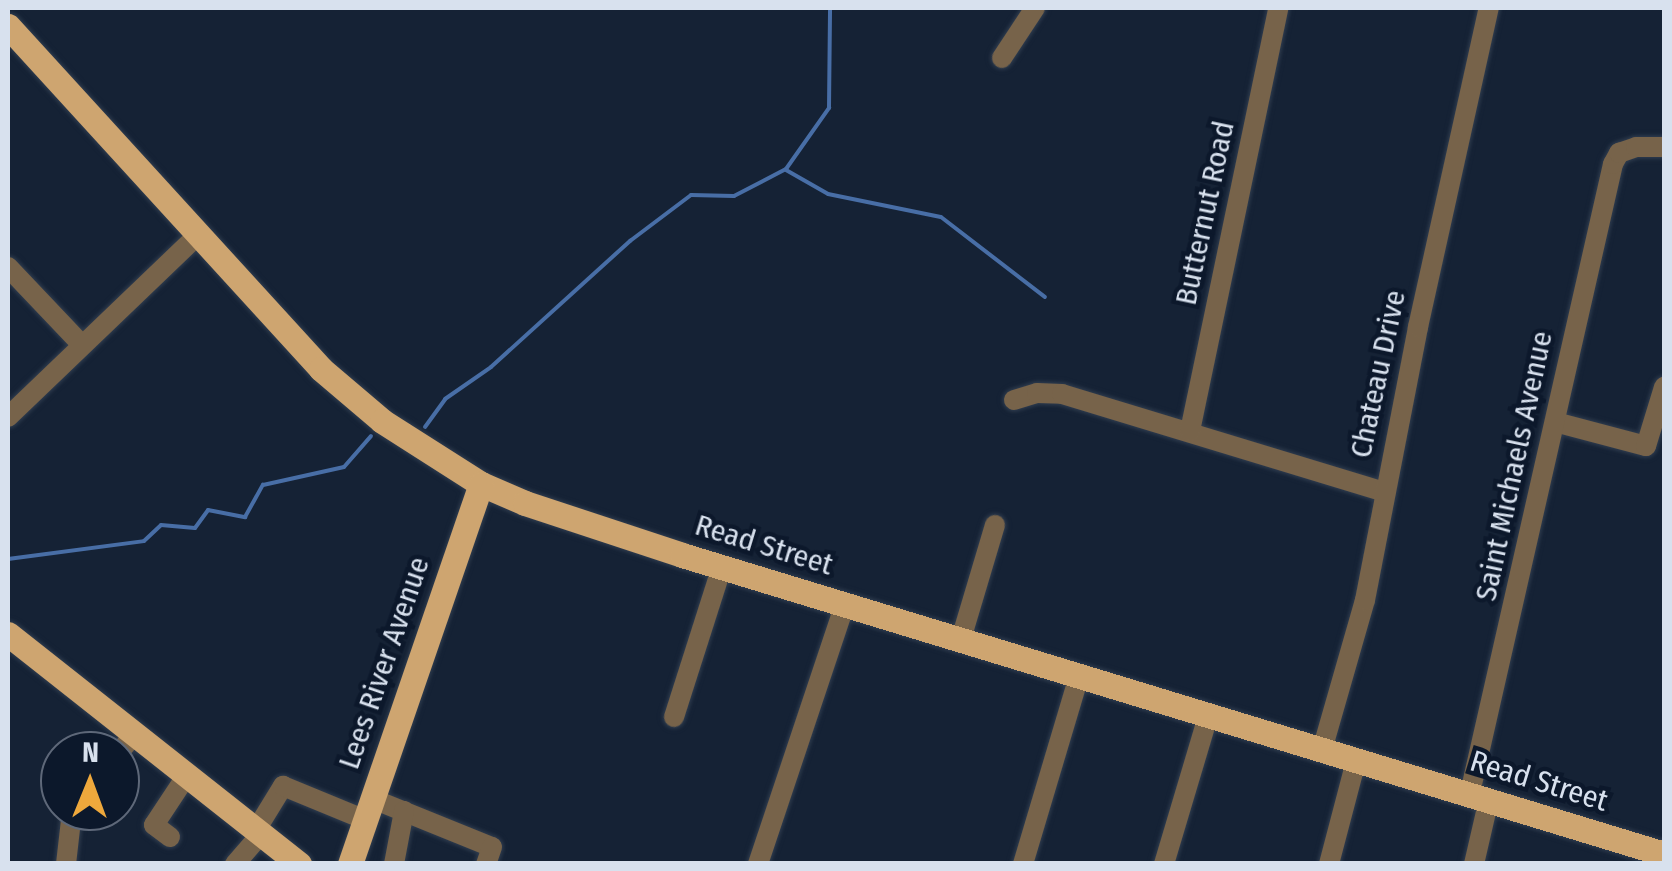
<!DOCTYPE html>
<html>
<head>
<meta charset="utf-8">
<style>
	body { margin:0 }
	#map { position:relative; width:1672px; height:871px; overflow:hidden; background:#152235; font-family:"Fira Sans Condensed",sans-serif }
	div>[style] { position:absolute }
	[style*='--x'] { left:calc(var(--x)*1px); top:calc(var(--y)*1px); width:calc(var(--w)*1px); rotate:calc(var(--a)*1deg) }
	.stream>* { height:4px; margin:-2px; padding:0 2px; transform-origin:2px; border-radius:2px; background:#486ea6 }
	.roads { filter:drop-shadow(0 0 2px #303d4f) drop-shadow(0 0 2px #303d4f) }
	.minor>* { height:20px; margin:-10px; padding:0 10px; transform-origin:10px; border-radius:10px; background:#77634a }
	.major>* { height:25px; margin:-12.5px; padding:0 12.5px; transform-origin:12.5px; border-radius:12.5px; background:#cea570 }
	span { translate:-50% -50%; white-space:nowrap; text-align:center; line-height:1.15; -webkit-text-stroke:9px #0c182b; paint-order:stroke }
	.street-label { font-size:30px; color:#d8e1ee }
	.frame { position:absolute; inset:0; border:10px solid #d8e1ee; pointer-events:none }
	.north { position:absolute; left:40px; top:731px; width:100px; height:100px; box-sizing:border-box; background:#0c182b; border:2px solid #5e6879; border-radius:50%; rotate:1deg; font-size:28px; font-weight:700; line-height:40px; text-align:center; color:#d8e1ee }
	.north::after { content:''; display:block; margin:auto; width:35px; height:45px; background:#eea83c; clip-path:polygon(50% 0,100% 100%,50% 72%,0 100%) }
</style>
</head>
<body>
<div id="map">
	<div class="stream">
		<i style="--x:786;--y:170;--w:48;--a:29.7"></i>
		<i style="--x:828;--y:194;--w:115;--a:11.5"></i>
		<i style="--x:941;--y:217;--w:131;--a:37.6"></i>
		<i style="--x:425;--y:427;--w:34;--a:-54"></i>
		<i style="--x:445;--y:399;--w:56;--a:-34.8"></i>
		<i style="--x:491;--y:367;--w:188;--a:-42.2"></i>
		<i style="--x:630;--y:241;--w:76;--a:-37"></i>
		<i style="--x:691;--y:195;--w:43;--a:1.3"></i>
		<i style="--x:734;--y:196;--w:59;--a:-27.4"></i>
		<i style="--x:786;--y:169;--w:75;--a:-54.8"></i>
		<i style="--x:829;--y:108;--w:100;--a:-89.4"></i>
		<i style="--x:8;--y:559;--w:137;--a:-7.5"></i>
		<i style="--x:144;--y:541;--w:23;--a:-43"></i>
		<i style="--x:161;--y:525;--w:34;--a:5"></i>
		<i style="--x:195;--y:528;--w:22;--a:-54"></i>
		<i style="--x:208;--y:510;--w:38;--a:11"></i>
		<i style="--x:245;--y:517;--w:37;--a:-61"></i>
		<i style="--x:263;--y:485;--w:83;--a:-12.5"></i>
		<i style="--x:344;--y:467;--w:41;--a:-48.9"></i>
	</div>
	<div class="roads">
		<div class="minor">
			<i style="--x:1002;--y:58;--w:60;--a:-56.6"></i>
			<i style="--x:8;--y:267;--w:105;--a:46.5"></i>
			<i style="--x:1014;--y:400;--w:24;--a:-17"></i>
			<i style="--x:1037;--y:393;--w:25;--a:2"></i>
			<i style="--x:1062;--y:394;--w:338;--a:16.9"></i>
			<i style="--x:8;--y:417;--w:263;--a:-43.8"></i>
			<i style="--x:1555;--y:422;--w:94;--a:14.8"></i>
			<i style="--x:1646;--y:446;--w:62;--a:-73"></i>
			<i style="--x:1190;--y:431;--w:432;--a:-78.2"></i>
			<i style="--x:961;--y:639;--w:119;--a:-73.4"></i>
			<i style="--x:674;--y:717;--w:157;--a:-72.3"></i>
			<i style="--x:1322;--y:750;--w:156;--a:-74"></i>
			<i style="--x:1365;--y:600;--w:278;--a:-79"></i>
			<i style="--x:1418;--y:327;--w:327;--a:-77.5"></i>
			<i style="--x:120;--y:751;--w:23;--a:-49"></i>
			<i style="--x:1470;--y:793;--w:645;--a:-77.19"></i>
			<i style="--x:1613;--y:164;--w:13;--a:-61"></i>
			<i style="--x:1619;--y:153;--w:18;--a:-19"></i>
			<i style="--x:1636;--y:147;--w:28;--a:0"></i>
			<i style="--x:373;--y:799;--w:128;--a:22"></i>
			<i style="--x:492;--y:847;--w:18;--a:109"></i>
			<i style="--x:256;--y:830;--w:52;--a:-58.5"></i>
			<i style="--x:283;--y:786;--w:90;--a:22.3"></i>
			<i style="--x:170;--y:837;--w:20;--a:-143"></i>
			<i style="--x:154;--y:825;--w:60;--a:-56.6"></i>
			<i style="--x:66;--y:864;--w:53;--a:-83.5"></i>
			<i style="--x:235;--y:864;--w:40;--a:-49"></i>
			<i style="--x:394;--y:864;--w:54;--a:-79.3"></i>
			<i style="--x:758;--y:864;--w:274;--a:-71.5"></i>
			<i style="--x:1023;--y:864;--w:196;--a:-73.4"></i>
			<i style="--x:1164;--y:864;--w:154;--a:-73.4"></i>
			<i style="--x:1329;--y:864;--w:106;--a:-75.3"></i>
			<i style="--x:1474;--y:864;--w:67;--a:-77"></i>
		</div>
		<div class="major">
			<i style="--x:8;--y:26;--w:464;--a:47.6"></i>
			<i style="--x:321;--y:369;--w:80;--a:40.4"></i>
			<i style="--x:382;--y:421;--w:117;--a:32.5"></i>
			<i style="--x:481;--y:484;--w:48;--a:23.4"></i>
			<i style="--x:525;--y:503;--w:165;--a:18.3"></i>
			<i style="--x:682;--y:555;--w:1027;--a:16.93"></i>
			<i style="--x:8;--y:634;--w:371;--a:38.3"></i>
			<i style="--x:350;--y:864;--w:402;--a:-71"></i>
		</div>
	</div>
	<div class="street-label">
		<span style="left:1205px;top:213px;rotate:-78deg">Butternut Road</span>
		<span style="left:1378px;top:374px;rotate:-78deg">Chateau Drive</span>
		<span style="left:1514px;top:466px;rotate:-78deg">Saint Michaels Avenue</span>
		<span style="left:764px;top:545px;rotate:17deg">Read Street</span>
		<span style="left:384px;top:663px;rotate:-71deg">Lees River Avenue</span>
		<span style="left:1539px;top:781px;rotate:17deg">Read Street</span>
	</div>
	<div class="frame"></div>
	<div class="north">N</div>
</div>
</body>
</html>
